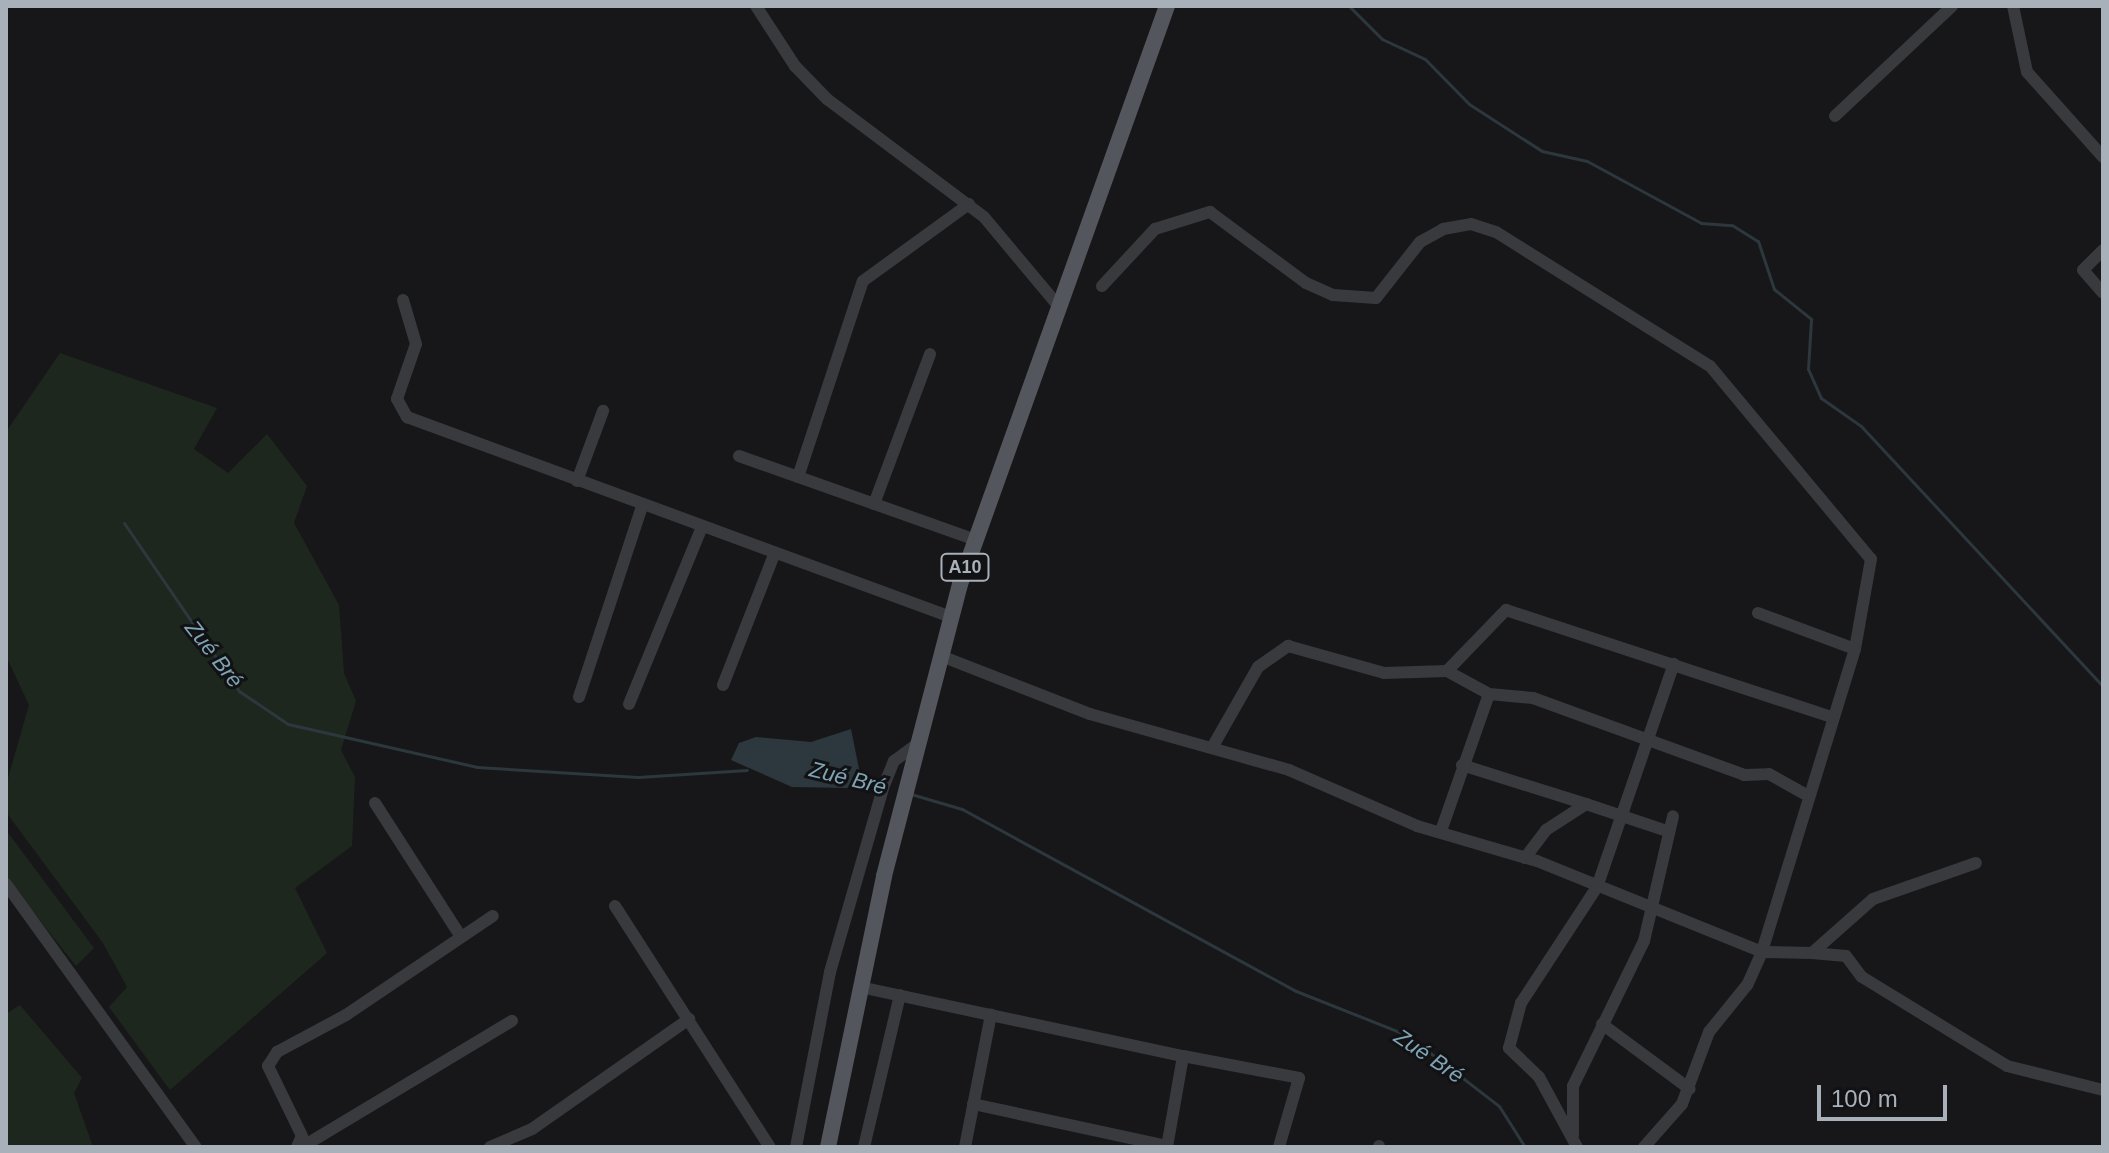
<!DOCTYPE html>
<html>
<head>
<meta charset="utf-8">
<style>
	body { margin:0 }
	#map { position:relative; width:2109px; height:1153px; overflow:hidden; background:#171719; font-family:Arial,sans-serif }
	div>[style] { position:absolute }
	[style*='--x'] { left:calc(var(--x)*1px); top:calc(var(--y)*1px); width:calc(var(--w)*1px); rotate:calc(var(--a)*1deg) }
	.green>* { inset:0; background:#1e271e }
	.water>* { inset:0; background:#2c383d }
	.stream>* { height:3px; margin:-1.5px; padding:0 1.5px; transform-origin:1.5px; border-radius:1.5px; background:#2c383d }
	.minor>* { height:12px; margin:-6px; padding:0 6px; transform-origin:6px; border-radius:6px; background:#383a3e }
	.major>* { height:16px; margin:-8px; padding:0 8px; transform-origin:8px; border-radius:8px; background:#53575d }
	span { translate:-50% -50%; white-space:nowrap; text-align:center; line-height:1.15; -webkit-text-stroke:6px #121214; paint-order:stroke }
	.shield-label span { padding:2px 6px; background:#121214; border:2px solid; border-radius:6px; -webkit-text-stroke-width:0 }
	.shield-label { font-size:18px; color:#a8b0b9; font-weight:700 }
	.water-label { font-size:22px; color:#7ea4b5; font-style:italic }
	.frame { position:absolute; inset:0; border:8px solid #a8b0b9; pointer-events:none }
	.scale { position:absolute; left:1817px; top:1085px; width:130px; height:36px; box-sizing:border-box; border:4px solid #a8b0b9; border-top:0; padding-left:10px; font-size:24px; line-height:28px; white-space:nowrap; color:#a8b0b9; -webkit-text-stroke:6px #121214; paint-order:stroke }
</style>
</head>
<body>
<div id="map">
	<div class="green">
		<i style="clip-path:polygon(60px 353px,217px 408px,194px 449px,228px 473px,267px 434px,307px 486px,294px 523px,339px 605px,344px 673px,356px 701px,341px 750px,355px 777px,352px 846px,295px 888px,327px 953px,170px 1090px,109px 1007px,127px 987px,103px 943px,6px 812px,6px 785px,29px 705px,6px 656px,6px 432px)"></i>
		<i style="clip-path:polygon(6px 830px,94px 948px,76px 966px,6px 878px)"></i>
		<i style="clip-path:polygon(20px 1005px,82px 1078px,74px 1093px,93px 1147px,6px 1147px,6px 1014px)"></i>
	</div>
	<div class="water">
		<i style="clip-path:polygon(851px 729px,860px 774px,848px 788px,792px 787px,731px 760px,739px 743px,756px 737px,811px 742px)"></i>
	</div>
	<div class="stream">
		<i style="--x:1349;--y:6;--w:47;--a:45"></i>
		<i style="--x:1382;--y:39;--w:47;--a:24.9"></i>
		<i style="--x:1425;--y:59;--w:63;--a:45.6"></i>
		<i style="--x:1469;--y:104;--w:87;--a:32.8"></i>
		<i style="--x:1542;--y:151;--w:46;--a:12.5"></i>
		<i style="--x:1587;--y:161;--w:130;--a:28.5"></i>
		<i style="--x:1701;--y:223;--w:31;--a:4"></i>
		<i style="--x:1732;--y:225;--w:31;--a:32"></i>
		<i style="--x:1758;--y:241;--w:51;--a:71.6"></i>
		<i style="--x:1774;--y:289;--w:48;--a:39"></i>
		<i style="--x:1811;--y:319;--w:50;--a:93.4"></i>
		<i style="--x:1808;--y:369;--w:32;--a:66"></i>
		<i style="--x:1821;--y:398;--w:49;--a:35"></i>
		<i style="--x:1861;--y:426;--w:355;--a:47.1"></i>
		<i style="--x:124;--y:523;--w:204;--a:55.6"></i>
		<i style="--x:239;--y:691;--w:59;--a:34"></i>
		<i style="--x:288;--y:724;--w:194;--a:12.8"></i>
		<i style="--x:477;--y:767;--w:161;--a:3.6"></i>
		<i style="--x:638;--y:777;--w:109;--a:-3.7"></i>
		<i style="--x:857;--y:779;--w:24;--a:17"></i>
		<i style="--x:911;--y:794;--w:53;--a:16.4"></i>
		<i style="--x:962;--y:809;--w:380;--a:28.6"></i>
		<i style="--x:1296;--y:991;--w:119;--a:21.6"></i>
		<i style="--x:1407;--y:1035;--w:116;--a:37.7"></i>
		<i style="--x:1499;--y:1106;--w:49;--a:57.6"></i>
	</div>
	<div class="minor">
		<i style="--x:756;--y:6;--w:72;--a:57"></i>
		<i style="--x:795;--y:66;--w:46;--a:45.9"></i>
		<i style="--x:827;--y:99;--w:196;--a:36.9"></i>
		<i style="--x:984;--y:217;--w:111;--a:50.1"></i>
		<i style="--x:2013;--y:6;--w:67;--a:78"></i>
		<i style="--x:2027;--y:72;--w:114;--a:48.2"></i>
		<i style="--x:1835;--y:116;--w:161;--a:-43.2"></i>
		<i style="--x:2103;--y:250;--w:28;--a:135"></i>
		<i style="--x:2083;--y:270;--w:30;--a:49"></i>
		<i style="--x:1102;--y:286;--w:78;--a:-47.1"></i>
		<i style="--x:1155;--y:229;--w:58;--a:-17.2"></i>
		<i style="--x:1210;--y:212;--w:119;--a:36.5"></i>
		<i style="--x:1306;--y:283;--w:30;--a:24"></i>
		<i style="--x:1333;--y:295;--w:43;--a:4"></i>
		<i style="--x:1376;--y:298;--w:71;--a:-51.8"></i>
		<i style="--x:1420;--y:242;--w:26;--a:-29"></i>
		<i style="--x:1443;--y:229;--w:28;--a:-10"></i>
		<i style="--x:1471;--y:224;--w:26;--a:18"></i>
		<i style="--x:1496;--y:232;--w:252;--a:32.1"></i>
		<i style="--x:1710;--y:366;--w:251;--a:50.2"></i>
		<i style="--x:1871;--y:559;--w:91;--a:100.1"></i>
		<i style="--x:1855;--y:649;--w:317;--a:107.1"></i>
		<i style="--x:1762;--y:952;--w:36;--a:114"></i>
		<i style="--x:1747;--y:985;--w:60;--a:129"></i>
		<i style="--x:1709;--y:1032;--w:77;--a:110.6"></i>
		<i style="--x:1682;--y:1104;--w:57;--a:131.5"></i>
		<i style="--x:403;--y:300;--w:46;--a:73.5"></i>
		<i style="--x:416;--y:344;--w:58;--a:109.1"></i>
		<i style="--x:397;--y:399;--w:21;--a:61"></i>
		<i style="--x:407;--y:417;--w:580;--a:20.19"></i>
		<i style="--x:739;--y:456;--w:248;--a:19.5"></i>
		<i style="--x:798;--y:477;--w:206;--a:-71.7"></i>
		<i style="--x:863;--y:281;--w:131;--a:-36"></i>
		<i style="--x:577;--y:481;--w:75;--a:-69.6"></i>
		<i style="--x:874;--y:504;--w:160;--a:-69.5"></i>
		<i style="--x:1758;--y:613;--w:103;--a:20.4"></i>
		<i style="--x:941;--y:656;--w:160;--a:21.3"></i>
		<i style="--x:1090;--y:714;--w:207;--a:15.7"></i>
		<i style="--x:1289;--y:770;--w:140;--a:23.6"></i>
		<i style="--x:1417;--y:826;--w:125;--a:16.3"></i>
		<i style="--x:1537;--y:861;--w:243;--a:22"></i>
		<i style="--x:1762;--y:952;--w:50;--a:1.1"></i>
		<i style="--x:1812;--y:953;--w:81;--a:-41.5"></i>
		<i style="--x:1873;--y:899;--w:109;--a:-19.3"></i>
		<i style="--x:1447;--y:671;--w:48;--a:28.7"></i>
		<i style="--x:1489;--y:694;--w:44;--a:5.2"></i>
		<i style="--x:1533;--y:698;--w:225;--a:20"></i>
		<i style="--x:1744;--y:775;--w:25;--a:-2"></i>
		<i style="--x:1769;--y:774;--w:41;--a:29.1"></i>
		<i style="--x:723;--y:685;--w:140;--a:-68.6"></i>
		<i style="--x:579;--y:697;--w:203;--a:-71.7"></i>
		<i style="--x:629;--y:704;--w:189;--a:-67.6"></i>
		<i style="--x:1213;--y:746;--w:91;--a:-60.3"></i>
		<i style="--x:1258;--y:667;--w:37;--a:-35"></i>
		<i style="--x:1288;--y:646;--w:100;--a:15.7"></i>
		<i style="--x:1384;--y:673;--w:63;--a:-1.8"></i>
		<i style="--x:1447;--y:671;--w:85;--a:-46"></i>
		<i style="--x:1506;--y:610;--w:343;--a:18.2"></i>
		<i style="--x:1462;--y:765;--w:130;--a:17.5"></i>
		<i style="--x:375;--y:803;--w:159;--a:57.3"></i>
		<i style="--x:1441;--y:831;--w:145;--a:-70.7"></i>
		<i style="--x:1525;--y:858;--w:35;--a:-53"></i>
		<i style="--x:1546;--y:830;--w:48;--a:-33"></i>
		<i style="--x:1586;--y:804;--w:85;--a:18.4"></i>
		<i style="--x:6;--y:884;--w:324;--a:54.2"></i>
		<i style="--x:615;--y:906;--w:287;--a:57.3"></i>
		<i style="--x:1812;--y:953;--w:34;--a:5"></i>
		<i style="--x:1846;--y:956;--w:26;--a:53"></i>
		<i style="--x:1862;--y:977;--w:170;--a:31.5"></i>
		<i style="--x:2007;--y:1066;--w:99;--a:14"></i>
		<i style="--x:860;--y:987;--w:330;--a:12.1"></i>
		<i style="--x:1602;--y:1024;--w:109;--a:36.5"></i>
		<i style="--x:973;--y:1104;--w:198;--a:12.2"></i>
		<i style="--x:1573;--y:1135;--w:49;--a:-90"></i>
		<i style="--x:1573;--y:1086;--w:161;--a:-63.9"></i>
		<i style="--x:1644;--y:941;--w:128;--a:-76.9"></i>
		<i style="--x:297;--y:1147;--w:12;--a:-66"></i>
		<i style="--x:302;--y:1136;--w:78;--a:-115.9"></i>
		<i style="--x:268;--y:1066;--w:17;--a:-57"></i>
		<i style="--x:277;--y:1052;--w:78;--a:-28.2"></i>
		<i style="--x:346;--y:1015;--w:177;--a:-34"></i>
		<i style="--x:302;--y:1147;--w:245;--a:-31"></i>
		<i style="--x:490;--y:1147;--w:46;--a:-23.2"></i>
		<i style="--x:532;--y:1129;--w:192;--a:-35"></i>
		<i style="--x:796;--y:1147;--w:178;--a:-79"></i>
		<i style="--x:830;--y:972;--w:191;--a:-73.9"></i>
		<i style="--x:883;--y:788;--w:29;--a:-68"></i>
		<i style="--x:894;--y:761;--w:26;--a:-36"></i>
		<i style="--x:864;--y:1147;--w:156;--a:-76.7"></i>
		<i style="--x:965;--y:1147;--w:135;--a:-78.9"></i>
		<i style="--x:1167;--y:1147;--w:92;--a:-80"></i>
		<i style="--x:1183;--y:1056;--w:118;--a:10.7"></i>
		<i style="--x:1299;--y:1078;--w:72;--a:106.2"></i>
		<i style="--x:1379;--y:1147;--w:1;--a:-90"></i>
		<i style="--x:1577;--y:1147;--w:80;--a:-118.5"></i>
		<i style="--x:1539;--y:1077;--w:42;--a:-136"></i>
		<i style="--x:1509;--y:1048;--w:47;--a:-75.1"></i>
		<i style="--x:1521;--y:1003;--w:139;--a:-56.8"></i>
		<i style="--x:1597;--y:887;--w:236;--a:-71"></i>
	</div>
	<div class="major">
		<i style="--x:828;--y:1147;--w:277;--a:-78.3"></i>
		<i style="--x:884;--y:876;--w:302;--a:-75.4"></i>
		<i style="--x:960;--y:584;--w:614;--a:-70.3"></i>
	</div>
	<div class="shield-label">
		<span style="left:965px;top:567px">A10</span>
	</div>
	<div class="water-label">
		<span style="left:214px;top:654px;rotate:52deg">Zué Bré</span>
		<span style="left:848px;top:778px;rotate:14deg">Zué Bré</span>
		<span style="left:1429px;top:1056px;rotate:34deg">Zué Bré</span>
	</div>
	<div class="frame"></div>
	<div class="scale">100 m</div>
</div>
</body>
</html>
